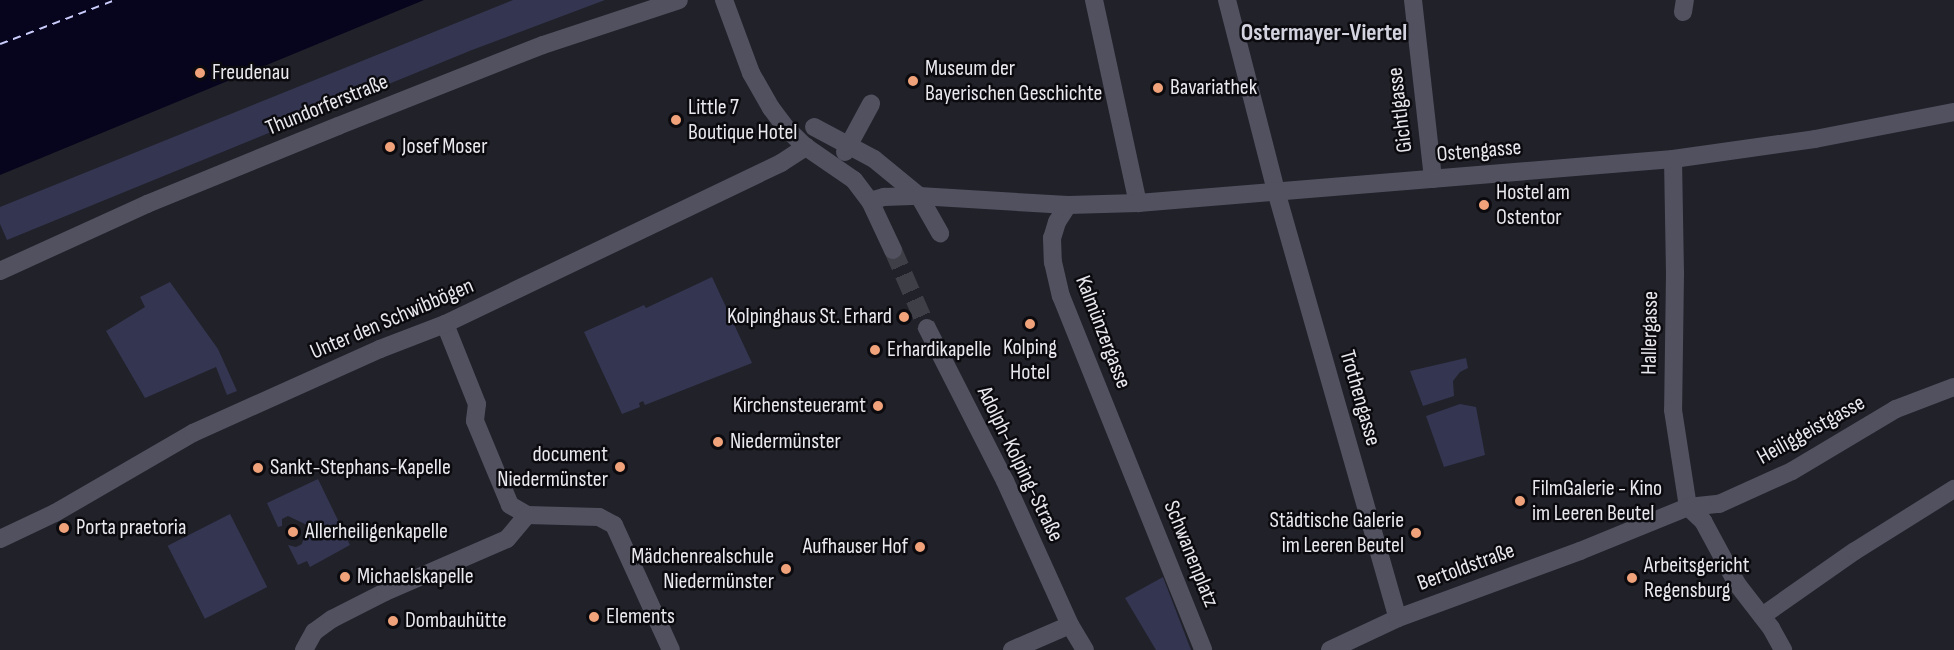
<!DOCTYPE html>
<html>
<head>
<meta charset="utf-8">
<style>
	body { margin:0 }
	#map { position:relative; width:1954px; height:650px; overflow:hidden; background:#212129; font-family:"Sofia Sans Condensed",sans-serif }
	div>[style] { position:absolute }
	[style*='--x'] { left:calc(var(--x)*1px); top:calc(var(--y)*1px); width:calc(var(--w)*1px); rotate:calc(var(--a)*1deg) }
	.green>* { inset:0; background:#343551; transform-origin:0 0 }
	.water>* { inset:0; background:#07041d }
	.ferry>* { height:1.5px; margin-top:-0.75px; transform-origin:0; background:repeating-linear-gradient(90deg,#caccfc 0 8px,transparent 0 14px) }
	.minor-tunnel>* { height:18px; margin-top:-9px; transform-origin:0; background:repeating-linear-gradient(90deg,#3f3f47 0 18px,transparent 0 27px) }
	.minor>* { height:18px; margin:-9px; padding:0 9px; transform-origin:9px; border-radius:9px; background:#515160 }
	.dots>* { width:16px; height:16px; translate:-50% -50%; box-sizing:border-box; border:3px solid #0b0b0f; border-radius:50% }
	span { translate:-50% -50%; white-space:nowrap; text-align:center; line-height:1.15; -webkit-text-stroke:5px #0b0b0f; paint-order:stroke }
	.poi-label { font-size:22px; color:#e8e8ee }
	.left { translate:0 -50%; text-align:left }
	.right { translate:-100% -50%; text-align:right }
	.street-label { font-size:22px; color:#e8e8ee }
	.neighbourhood-label { font-size:24px; color:#d3d4df; font-weight:700 }
</style>
</head>
<body>
<div id="map">
	<div class="green">
		<i style="clip-path:polygon(513px 0,605px 0,472px 50px,7px 240px,0 224px,0 207px)"></i>
		<i style="clip-path:polygon(712px 277px,752px 363px,645px 405px,643px 401px,639px 403px,640px 407px,622px 414px,584px 332px,644px 305px,646px 308px)"></i>
		<i style="clip-path:polygon(170px 282px,218px 349px,237px 391px,227px 395px,216px 367px,145px 398px,106px 331px,145px 307px,140px 297px)"></i>
		<i style="clip-path:polygon(1466px 358px,1468px 368px,1460px 372px,1453px 381px,1454px 396px,1423px 406px,1410px 371px)"></i>
		<i style="clip-path:polygon(1460px 404px,1476px 407px,1485px 455px,1444px 467px,1426px 416px)"></i>
		<i style="clip-path:polygon(318px 479px,350px 545px,310px 567px,307px 561px,298px 565px,288px 545px,296px 547px,302px 544px,307px 525px,288px 516px,282px 519px,282px 526px,278px 527px,267px 503px)"></i>
		<i style="left:230px;top:514px;width:82px;height:70px;rotate:63deg"></i>
		<i style="clip-path:polygon(1163px 577px,1191px 650px,1156px 650px,1125px 598px)"></i>
	</div>
	<div class="water">
		<i style="clip-path:polygon(0 0,424px 0,0 175px)"></i>
	</div>
	<div class="ferry">
		<i style="--x:0;--y:44;--w:123;--a:-20.9"></i>
	</div>
	<div class="minor-tunnel">
		<i style="--x:893;--y:250;--w:85;--a:66.4"></i>
	</div>
	<div class="minor">
		<i style="--x:724;--y:0;--w:78;--a:69.7"></i>
		<i style="--x:751;--y:73;--w:40;--a:60.3"></i>
		<i style="--x:771;--y:108;--w:25;--a:53"></i>
		<i style="--x:786;--y:128;--w:28;--a:44"></i>
		<i style="--x:806;--y:147;--w:58;--a:34.5"></i>
		<i style="--x:854;--y:180;--w:26;--a:53"></i>
		<i style="--x:870;--y:201;--w:54;--a:64.9"></i>
		<i style="--x:1094;--y:0;--w:208;--a:77.8"></i>
		<i style="--x:1227;--y:0;--w:197;--a:75.6"></i>
		<i style="--x:1276;--y:191;--w:444;--a:74.1"></i>
		<i style="--x:1413;--y:0;--w:180;--a:83.6"></i>
		<i style="--x:1683;--y:12;--w:12;--a:-81"></i>
		<i style="--x:814;--y:127;--w:68;--a:28.1"></i>
		<i style="--x:874;--y:159;--w:58;--a:39.4"></i>
		<i style="--x:919;--y:196;--w:43;--a:60.4"></i>
		<i style="--x:845;--y:152;--w:55;--a:-61.6"></i>
		<i style="--x:1673;--y:159;--w:115;--a:89"></i>
		<i style="--x:1675;--y:274;--w:136;--a:90.8"></i>
		<i style="--x:1673;--y:410;--w:98;--a:81.2"></i>
		<i style="--x:870;--y:201;--w:15;--a:-16"></i>
		<i style="--x:884;--y:197;--w:35;--a:-2"></i>
		<i style="--x:919;--y:196;--w:149;--a:3.5"></i>
		<i style="--x:1068;--y:205;--w:70;--a:-1.6"></i>
		<i style="--x:1138;--y:203;--w:537;--a:-4.7"></i>
		<i style="--x:1673;--y:159;--w:143;--a:-8"></i>
		<i style="--x:1815;--y:139;--w:142;--a:-11"></i>
		<i style="--x:1068;--y:205;--w:20;--a:123"></i>
		<i style="--x:1057;--y:222;--w:17;--a:107"></i>
		<i style="--x:1052;--y:238;--w:24;--a:88"></i>
		<i style="--x:1053;--y:262;--w:35;--a:77"></i>
		<i style="--x:1061;--y:296;--w:381;--a:68.1"></i>
		<i style="--x:0;--y:271;--w:162;--a:-24.5"></i>
		<i style="--x:147;--y:204;--w:206;--a:-22.2"></i>
		<i style="--x:338;--y:126;--w:220;--a:-21.6"></i>
		<i style="--x:543;--y:45;--w:143;--a:-18.3"></i>
		<i style="--x:445;--y:324;--w:86;--a:68.2"></i>
		<i style="--x:477;--y:404;--w:17;--a:97"></i>
		<i style="--x:475;--y:421;--w:91;--a:67.4"></i>
		<i style="--x:510;--y:505;--w:20;--a:30"></i>
		<i style="--x:527;--y:515;--w:72;--a:1.6"></i>
		<i style="--x:599;--y:517;--w:17;--a:28"></i>
		<i style="--x:614;--y:525;--w:137;--a:65.5"></i>
		<i style="--x:927;--y:328;--w:172;--a:63"></i>
		<i style="--x:1005;--y:481;--w:158;--a:65.7"></i>
		<i style="--x:1070;--y:625;--w:29;--a:59"></i>
		<i style="--x:1688;--y:507;--w:21;--a:43"></i>
		<i style="--x:1703;--y:521;--w:72;--a:61.6"></i>
		<i style="--x:1737;--y:584;--w:56;--a:52.3"></i>
		<i style="--x:1771;--y:628;--w:25;--a:61"></i>
		<i style="--x:0;--y:539;--w:61;--a:-25.3"></i>
		<i style="--x:55;--y:513;--w:160;--a:-30.1"></i>
		<i style="--x:193;--y:433;--w:205;--a:-24.2"></i>
		<i style="--x:380;--y:349;--w:70;--a:-21"></i>
		<i style="--x:445;--y:324;--w:373;--a:-25.6"></i>
		<i style="--x:781;--y:163;--w:30;--a:-33"></i>
		<i style="--x:1762;--y:616;--w:113;--a:-35"></i>
		<i style="--x:1855;--y:551;--w:117;--a:-32.1"></i>
		<i style="--x:304;--y:650;--w:21;--a:-61"></i>
		<i style="--x:314;--y:632;--w:22;--a:-36"></i>
		<i style="--x:332;--y:619;--w:59;--a:-27"></i>
		<i style="--x:385;--y:592;--w:133;--a:-23.5"></i>
		<i style="--x:507;--y:539;--w:31;--a:-50"></i>
		<i style="--x:1012;--y:650;--w:63;--a:-23.3"></i>
		<i style="--x:1330;--y:650;--w:75;--a:-25.2"></i>
		<i style="--x:1398;--y:618;--w:194;--a:-20.2"></i>
		<i style="--x:1580;--y:551;--w:117;--a:-22.2"></i>
		<i style="--x:1688;--y:507;--w:31;--a:-6"></i>
		<i style="--x:1719;--y:504;--w:80;--a:-24.3"></i>
		<i style="--x:1792;--y:471;--w:121;--a:-30.8"></i>
		<i style="--x:1896;--y:409;--w:62;--a:-20.8"></i>
	</div>
	<div class="dots">
		<i style="left:200px;top:73px;background:#f0a27a"></i>
		<i style="left:913px;top:81px;background:#f0a27a"></i>
		<i style="left:1158px;top:88px;background:#f0a27a"></i>
		<i style="left:676px;top:120px;background:#f0a27a"></i>
		<i style="left:390px;top:147px;background:#f0a27a"></i>
		<i style="left:1484px;top:205px;background:#f0a27a"></i>
		<i style="left:904px;top:317px;background:#f0a27a"></i>
		<i style="left:1030px;top:324px;background:#f0a27a"></i>
		<i style="left:875px;top:350px;background:#f0a27a"></i>
		<i style="left:878px;top:406px;background:#f0a27a"></i>
		<i style="left:718px;top:442px;background:#f0a27a"></i>
		<i style="left:620px;top:467px;background:#f0a27a"></i>
		<i style="left:258px;top:468px;background:#f0a27a"></i>
		<i style="left:1520px;top:501px;background:#f0a27a"></i>
		<i style="left:64px;top:528px;background:#f0a27a"></i>
		<i style="left:293px;top:532px;background:#f0a27a"></i>
		<i style="left:1416px;top:533px;background:#f0a27a"></i>
		<i style="left:920px;top:547px;background:#f0a27a"></i>
		<i style="left:786px;top:569px;background:#f0a27a"></i>
		<i style="left:345px;top:577px;background:#f0a27a"></i>
		<i style="left:1632px;top:578px;background:#f0a27a"></i>
		<i style="left:594px;top:617px;background:#f0a27a"></i>
		<i style="left:393px;top:621px;background:#f0a27a"></i>
	</div>
	<div class="poi-label">
		<span class="left" style="left:925px;top:81px">Museum der<br>Bayerischen Geschichte</span>
		<span class="left" style="left:212px;top:73px">Freudenau</span>
		<span class="left" style="left:1170px;top:88px">Bavariathek</span>
		<span class="left" style="left:688px;top:120px">Little 7<br>Boutique Hotel</span>
		<span class="left" style="left:402px;top:147px">Josef Moser</span>
		<span class="left" style="left:1496px;top:205px">Hostel am<br>Ostentor</span>
		<span class="right" style="left:892px;top:317px">Kolpinghaus St. Erhard</span>
		<span style="left:1030px;top:360px">Kolping<br>Hotel</span>
		<span class="left" style="left:887px;top:350px">Erhardikapelle</span>
		<span class="right" style="left:866px;top:406px">Kirchensteueramt</span>
		<span class="left" style="left:730px;top:442px">Niedermünster</span>
		<span class="right" style="left:608px;top:467px">document<br>Niedermünster</span>
		<span class="left" style="left:270px;top:468px">Sankt-Stephans-Kapelle</span>
		<span class="left" style="left:1532px;top:501px">FilmGalerie - Kino<br>im Leeren Beutel</span>
		<span class="right" style="left:1404px;top:533px">Städtische Galerie<br>im Leeren Beutel</span>
		<span class="left" style="left:76px;top:528px">Porta praetoria</span>
		<span class="left" style="left:305px;top:532px">Allerheiligenkapelle</span>
		<span class="right" style="left:908px;top:547px">Aufhauser Hof</span>
		<span class="right" style="left:774px;top:569px">Mädchenrealschule<br>Niedermünster</span>
		<span class="left" style="left:1644px;top:578px">Arbeitsgericht<br>Regensburg</span>
		<span class="left" style="left:357px;top:577px">Michaelskapelle</span>
		<span class="left" style="left:606px;top:617px">Elements</span>
		<span class="left" style="left:405px;top:621px">Dombauhütte</span>
	</div>
	<div class="street-label">
		<span style="left:327px;top:105px;rotate:-22deg">Thundorferstraße</span>
		<span style="left:1400px;top:110px;rotate:-97deg">Gichtlgasse</span>
		<span style="left:1479px;top:151px;rotate:-5deg">Ostengasse</span>
		<span style="left:392px;top:319px;rotate:-23deg">Unter den Schwibbögen</span>
		<span style="left:1103px;top:332px;rotate:69deg">Kalmünzergasse</span>
		<span style="left:1650px;top:333px;rotate:-89deg">Hallergasse</span>
		<span style="left:1360px;top:398px;rotate:74deg">Trothengasse</span>
		<span style="left:1811px;top:430px;rotate:-29deg">Heiliggeistgasse</span>
		<span style="left:1020px;top:464px;rotate:64deg">Adolph-Kolping-Straße</span>
		<span style="left:1191px;top:554px;rotate:68deg">Schwanenplatz</span>
		<span style="left:1466px;top:567px;rotate:-20deg">Bertoldstraße</span>
	</div>
	<div class="neighbourhood-label">
		<span style="left:1324px;top:33px">Ostermayer-Viertel</span>
	</div>
</div>
</body>
</html>
